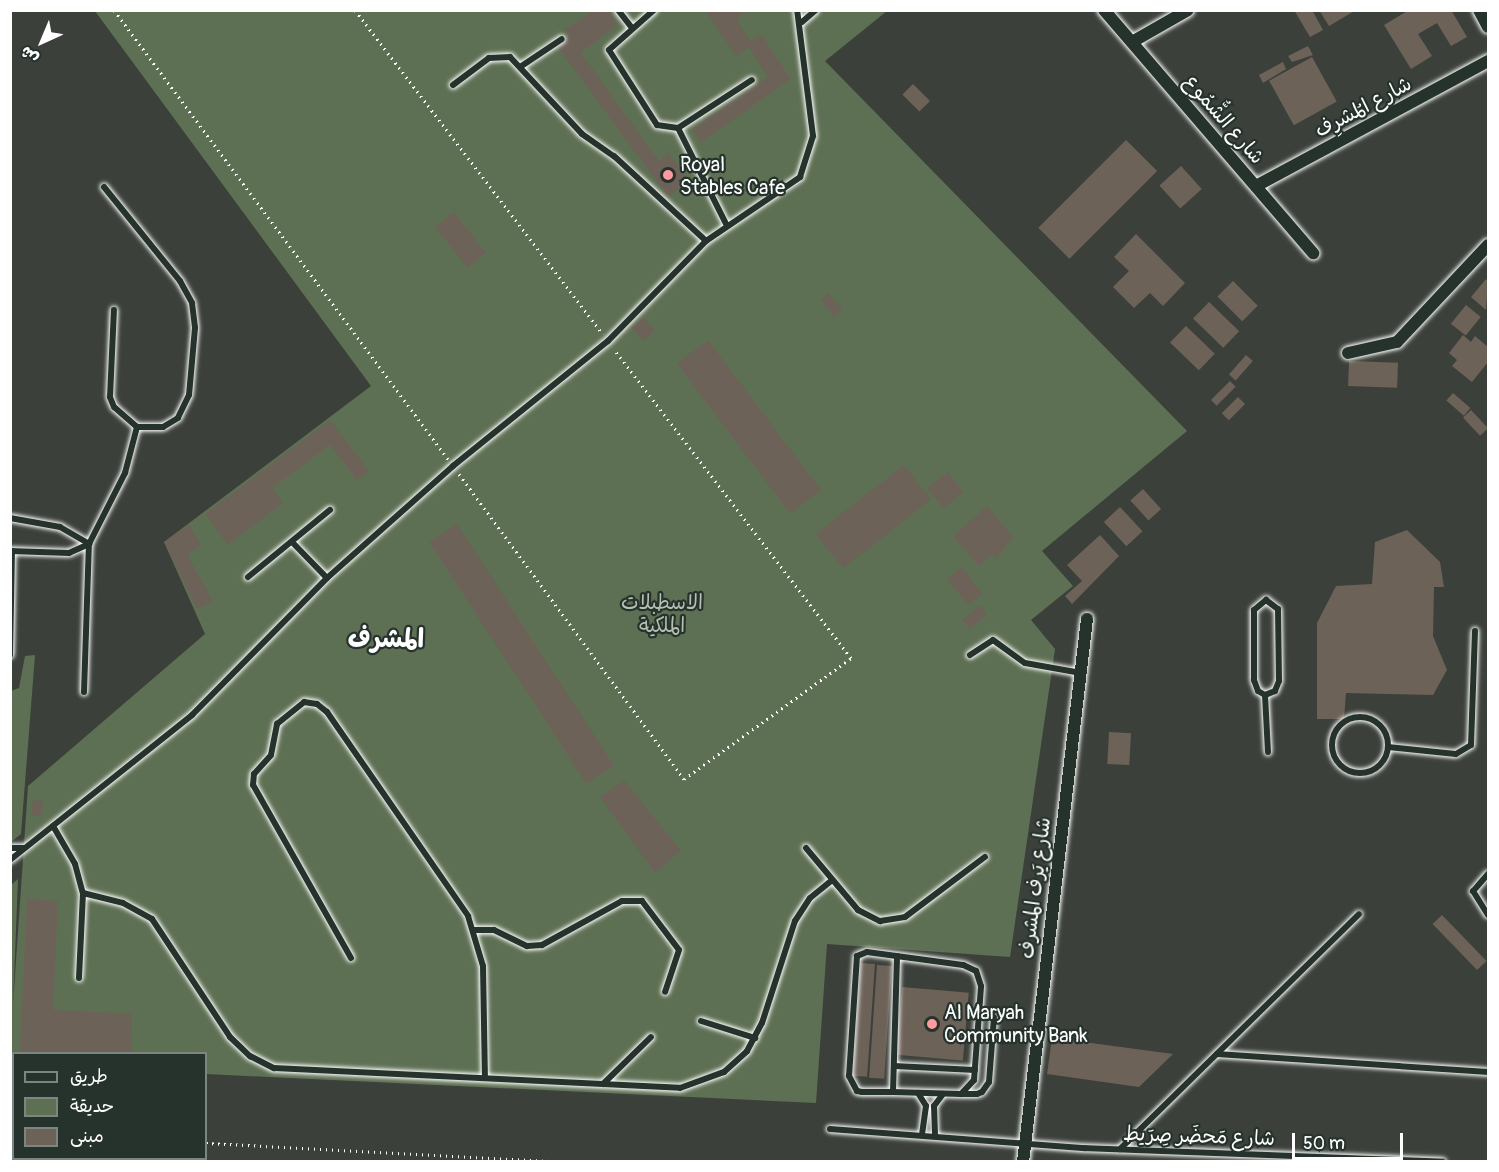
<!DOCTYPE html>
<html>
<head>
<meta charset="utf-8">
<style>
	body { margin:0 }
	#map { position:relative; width:1499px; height:1172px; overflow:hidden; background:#3b413a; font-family:Pangolin,"Playpen Sans Arabic",sans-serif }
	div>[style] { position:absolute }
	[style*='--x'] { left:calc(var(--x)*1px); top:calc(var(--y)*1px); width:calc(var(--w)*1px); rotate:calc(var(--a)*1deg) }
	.green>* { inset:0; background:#5e7053 }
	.building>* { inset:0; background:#6d6258; transform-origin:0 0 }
	.path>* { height:3px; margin-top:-1.5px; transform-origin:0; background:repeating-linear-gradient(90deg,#fff 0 1.5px,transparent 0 6px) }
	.roads { filter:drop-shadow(0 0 2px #fff) drop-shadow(0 0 2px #fff) }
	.lane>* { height:6px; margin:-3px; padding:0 3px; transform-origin:3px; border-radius:3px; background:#26332d }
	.lane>.ring { margin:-3px; padding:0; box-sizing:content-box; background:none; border:6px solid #26332d; border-radius:50% }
	.street>* { height:12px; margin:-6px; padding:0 6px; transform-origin:6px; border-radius:6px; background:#26332d }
	.dots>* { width:16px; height:16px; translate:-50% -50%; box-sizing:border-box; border:3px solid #26332d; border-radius:50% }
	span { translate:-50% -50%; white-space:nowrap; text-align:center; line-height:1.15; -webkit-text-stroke:4.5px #26332d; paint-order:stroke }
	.street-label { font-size:20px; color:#fff }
	.poi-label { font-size:20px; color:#fff }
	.left { translate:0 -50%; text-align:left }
	.park-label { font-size:20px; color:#b7bfb2 }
	.district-label { font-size:26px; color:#fff; font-weight:700 }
	.frame { position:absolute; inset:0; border:12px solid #fff; pointer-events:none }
	.legend { position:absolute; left:12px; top:1052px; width:195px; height:108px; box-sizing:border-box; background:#26332d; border:2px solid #7d8581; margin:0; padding:8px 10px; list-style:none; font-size:18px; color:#fff }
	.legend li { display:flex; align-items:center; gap:12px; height:30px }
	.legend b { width:30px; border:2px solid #7d8581 }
	.north { position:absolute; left:12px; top:12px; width:60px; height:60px; -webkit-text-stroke:4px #26332d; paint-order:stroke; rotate:224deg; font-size:16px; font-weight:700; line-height:24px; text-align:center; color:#fff }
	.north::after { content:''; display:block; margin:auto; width:21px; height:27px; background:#fff; clip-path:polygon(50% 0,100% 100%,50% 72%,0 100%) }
	.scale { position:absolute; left:1292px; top:1133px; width:111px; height:27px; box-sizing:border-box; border:3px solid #fff; border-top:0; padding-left:8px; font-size:18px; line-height:21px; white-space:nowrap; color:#fff; -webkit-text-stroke:4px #26332d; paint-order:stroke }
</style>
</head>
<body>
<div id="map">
	<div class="green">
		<i style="clip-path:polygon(95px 11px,887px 11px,825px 61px,1187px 431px,1042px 551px,1073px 586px,1031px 620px,1055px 649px,1010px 957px,827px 944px,816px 1103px,206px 1074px,206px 1054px,14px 1054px,11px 1065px,11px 885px,18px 879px,13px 1004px,28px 786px,205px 634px,164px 542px,371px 386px)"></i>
		<i style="clip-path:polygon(35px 655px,21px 834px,11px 842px,11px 691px,19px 688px,25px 656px)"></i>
	</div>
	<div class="building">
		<i style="clip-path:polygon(593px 10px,609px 10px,618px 24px,581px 53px,659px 161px,668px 153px,689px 180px,668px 197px,557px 46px,569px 39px,564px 30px)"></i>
		<i style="clip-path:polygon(705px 10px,745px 10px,737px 20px,750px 41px,761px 34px,791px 79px,701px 142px,692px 129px,768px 77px,749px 47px,736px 56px)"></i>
		<i style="clip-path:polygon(1294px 10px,1312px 10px,1323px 30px,1310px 37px)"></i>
		<i style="clip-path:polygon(1319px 10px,1356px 10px,1329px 26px)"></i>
		<i style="clip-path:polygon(1409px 10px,1451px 10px,1467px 37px,1451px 46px,1437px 23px,1418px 34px,1432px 56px,1411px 69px,1384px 25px)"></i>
		<i style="clip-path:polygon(1308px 46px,1313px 55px,1292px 62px,1288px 56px)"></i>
		<i style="left:1312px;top:57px;width:51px;height:49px;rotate:61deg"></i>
		<i style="clip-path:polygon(1283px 62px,1286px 69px,1263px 83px,1259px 75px)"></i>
		<i style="left:913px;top:84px;width:24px;height:15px;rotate:45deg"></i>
		<i style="left:1126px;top:140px;width:44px;height:124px;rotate:45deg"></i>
		<i style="left:1181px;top:166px;width:31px;height:29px;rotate:48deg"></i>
		<i style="left:454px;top:212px;width:52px;height:24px;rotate:52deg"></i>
		<i style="clip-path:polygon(1136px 234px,1185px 283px,1163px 306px,1150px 293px,1134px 308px,1113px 287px,1129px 271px,1114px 257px)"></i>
		<i style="clip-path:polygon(1486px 279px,1488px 282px,1486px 310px,1471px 297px)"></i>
		<i style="left:1233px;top:281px;width:35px;height:22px;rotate:45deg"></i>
		<i style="left:829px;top:293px;width:22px;height:11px;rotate:51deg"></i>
		<i style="left:1209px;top:302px;width:42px;height:23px;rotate:44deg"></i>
		<i style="left:1466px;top:305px;width:19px;height:24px;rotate:39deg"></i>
		<i style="left:643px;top:317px;width:18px;height:16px;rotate:49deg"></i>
		<i style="left:1186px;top:326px;width:40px;height:23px;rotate:44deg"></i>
		<i style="clip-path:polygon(1463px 335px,1471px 342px,1475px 336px,1488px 347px,1488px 362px,1472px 382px,1452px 366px,1457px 360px,1449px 353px)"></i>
		<i style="left:708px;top:340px;width:188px;height:39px;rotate:53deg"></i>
		<i style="left:1246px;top:355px;width:9px;height:26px;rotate:41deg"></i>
		<i style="left:1349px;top:361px;width:49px;height:25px;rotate:2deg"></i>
		<i style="left:1230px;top:381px;width:8px;height:27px;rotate:45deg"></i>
		<i style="left:1453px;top:393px;width:23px;height:10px;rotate:41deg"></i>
		<i style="left:1238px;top:397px;width:10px;height:23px;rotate:45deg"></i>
		<i style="left:1471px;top:410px;width:25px;height:11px;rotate:47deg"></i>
		<i style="clip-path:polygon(330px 420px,369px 471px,357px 480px,330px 445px,272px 488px,283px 503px,228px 545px,205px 514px)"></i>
		<i style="left:904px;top:465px;width:44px;height:112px;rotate:52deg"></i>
		<i style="left:948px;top:472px;width:26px;height:26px;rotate:53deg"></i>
		<i style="left:1143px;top:489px;width:27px;height:17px;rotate:48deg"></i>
		<i style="clip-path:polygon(987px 506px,1013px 537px,996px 559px,992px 555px,979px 566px,953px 536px)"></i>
		<i style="left:1120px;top:507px;width:33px;height:22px;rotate:47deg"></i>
		<i style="clip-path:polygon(189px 524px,201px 545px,187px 555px,213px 601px,197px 609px,164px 542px)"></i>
		<i style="left:457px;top:524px;width:288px;height:33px;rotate:57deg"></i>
		<i style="clip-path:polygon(1407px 530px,1440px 562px,1444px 587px,1434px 587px,1433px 636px,1447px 670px,1433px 695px,1346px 693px,1344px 719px,1317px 719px,1317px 623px,1336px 586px,1372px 584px,1375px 542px)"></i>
		<i style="clip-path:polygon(1100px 535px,1119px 556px,1072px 604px,1065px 596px,1082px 581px,1067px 565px)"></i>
		<i style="left:962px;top:567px;width:34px;height:19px;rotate:52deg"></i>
		<i style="left:979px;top:605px;width:12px;height:23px;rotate:48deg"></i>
		<i style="left:1109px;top:732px;width:22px;height:32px;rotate:3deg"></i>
		<i style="clip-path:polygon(624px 780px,681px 851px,655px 873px,600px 797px)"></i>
		<i style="left:33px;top:800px;width:10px;height:15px;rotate:6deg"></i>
		<i style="clip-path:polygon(27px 899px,58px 901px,53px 1010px,132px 1014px,131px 1054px,20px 1052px)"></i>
		<i style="left:1442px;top:915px;width:64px;height:13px;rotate:46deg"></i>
		<i style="left:861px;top:963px;width:14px;height:113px;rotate:4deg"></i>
		<i style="left:877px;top:965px;width:15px;height:113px;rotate:4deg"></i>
		<i style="left:902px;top:987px;width:67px;height:68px;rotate:5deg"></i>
		<i style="clip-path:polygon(1052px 1038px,1091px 1043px,1173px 1054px,1139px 1087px,1047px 1074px)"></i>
	</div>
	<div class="path">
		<i style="--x:114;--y:10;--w:560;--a:53.36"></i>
		<i style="--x:355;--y:10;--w:408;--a:52.6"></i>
		<i style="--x:459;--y:474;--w:379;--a:53.6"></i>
		<i style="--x:684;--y:779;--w:206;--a:-35.9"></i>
		<i style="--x:851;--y:658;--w:389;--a:-127.5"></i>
		<i style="--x:206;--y:1143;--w:363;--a:3"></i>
		<i style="--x:10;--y:1150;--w:4;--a:-14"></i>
	</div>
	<div class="roads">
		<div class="lane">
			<i style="--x:618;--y:10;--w:23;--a:52"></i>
			<i style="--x:654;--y:10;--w:60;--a:138.4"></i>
			<i style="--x:609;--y:50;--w:89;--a:57.4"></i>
			<i style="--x:657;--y:125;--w:21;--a:8"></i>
			<i style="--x:678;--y:128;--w:88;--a:-33"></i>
			<i style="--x:802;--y:22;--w:18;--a:-41"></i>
			<i style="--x:520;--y:67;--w:50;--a:-33.7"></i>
			<i style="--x:453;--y:85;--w:45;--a:-36.9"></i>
			<i style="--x:489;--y:58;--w:21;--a:-3"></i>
			<i style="--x:510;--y:57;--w:105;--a:46.9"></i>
			<i style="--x:582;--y:134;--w:39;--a:35"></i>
			<i style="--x:614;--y:156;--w:125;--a:42.7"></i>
			<i style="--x:678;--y:128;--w:107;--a:63.4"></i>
			<i style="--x:104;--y:187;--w:121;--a:51"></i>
			<i style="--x:180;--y:281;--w:25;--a:61"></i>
			<i style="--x:192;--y:303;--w:25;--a:83"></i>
			<i style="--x:195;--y:328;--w:67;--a:95.1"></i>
			<i style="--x:189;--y:395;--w:25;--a:116"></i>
			<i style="--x:178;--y:418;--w:17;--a:149"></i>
			<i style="--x:163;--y:427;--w:26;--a:180"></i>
			<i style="--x:137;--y:427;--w:30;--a:-139"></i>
			<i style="--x:114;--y:407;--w:11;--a:-112"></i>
			<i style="--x:110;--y:397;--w:87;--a:-87.4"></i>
			<i style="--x:10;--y:518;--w:51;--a:10.2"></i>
			<i style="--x:60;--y:527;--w:34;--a:30"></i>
			<i style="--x:89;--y:544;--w:22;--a:156"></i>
			<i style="--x:69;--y:553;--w:59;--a:-178.1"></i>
			<i style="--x:292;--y:542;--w:50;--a:45.8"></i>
			<i style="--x:248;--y:577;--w:106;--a:-39.3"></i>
			<i style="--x:1266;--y:600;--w:15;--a:37"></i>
			<i style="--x:1278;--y:609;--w:72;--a:89.2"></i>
			<i style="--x:1279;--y:681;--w:11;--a:112"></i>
			<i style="--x:1275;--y:691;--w:11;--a:158"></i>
			<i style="--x:1265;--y:695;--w:8;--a:-150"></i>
			<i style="--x:1258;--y:691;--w:12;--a:-110"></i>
			<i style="--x:1254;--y:680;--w:70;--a:-90"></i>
			<i style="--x:1254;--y:610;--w:16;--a:-40"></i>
			<i style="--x:10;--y:655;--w:104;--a:-88.9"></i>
			<i style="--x:970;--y:655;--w:27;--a:-33"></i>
			<i style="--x:993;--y:640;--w:39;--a:36"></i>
			<i style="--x:1025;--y:663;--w:57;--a:10.1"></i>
			<i style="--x:84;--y:692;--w:148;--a:-88.1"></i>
			<i style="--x:89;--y:544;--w:80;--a:-63.1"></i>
			<i style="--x:125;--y:473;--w:48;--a:-75.4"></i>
			<i style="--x:1265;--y:695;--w:57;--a:87"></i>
			<i class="ring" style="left:1332px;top:717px;width:50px;height:50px"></i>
			<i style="--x:1388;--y:747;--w:68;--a:5.9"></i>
			<i style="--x:1456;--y:754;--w:17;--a:-31"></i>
			<i style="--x:1471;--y:745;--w:114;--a:-88"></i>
			<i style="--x:53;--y:826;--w:44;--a:59.9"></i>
			<i style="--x:75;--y:864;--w:30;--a:75"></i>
			<i style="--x:83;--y:893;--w:85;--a:92.7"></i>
			<i style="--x:10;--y:848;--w:13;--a:0"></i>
			<i style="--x:806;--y:848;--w:81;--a:50"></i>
			<i style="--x:858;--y:910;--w:25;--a:27"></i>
			<i style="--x:880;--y:921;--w:25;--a:-9"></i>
			<i style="--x:905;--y:917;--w:100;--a:-36.9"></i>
			<i style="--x:10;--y:860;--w:233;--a:-38.5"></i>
			<i style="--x:192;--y:715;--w:192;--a:-45.4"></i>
			<i style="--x:327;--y:578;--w:169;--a:-41.6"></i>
			<i style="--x:453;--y:466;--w:199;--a:-38.9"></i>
			<i style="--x:608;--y:341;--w:140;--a:-45.6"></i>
			<i style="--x:706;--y:241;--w:114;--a:-34.2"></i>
			<i style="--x:800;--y:177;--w:43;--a:-72.4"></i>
			<i style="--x:813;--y:136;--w:127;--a:-97.2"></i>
			<i style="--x:1488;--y:874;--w:23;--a:131"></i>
			<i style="--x:1473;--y:891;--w:28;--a:58"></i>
			<i style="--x:83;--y:893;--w:41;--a:14"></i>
			<i style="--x:123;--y:903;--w:33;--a:29"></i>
			<i style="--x:152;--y:919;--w:141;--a:56.5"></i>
			<i style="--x:230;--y:1037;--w:28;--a:44"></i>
			<i style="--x:250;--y:1056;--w:27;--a:27"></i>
			<i style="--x:274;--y:1068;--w:406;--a:2.8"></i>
			<i style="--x:680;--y:1088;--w:47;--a:-20"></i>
			<i style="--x:724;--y:1072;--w:31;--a:-42"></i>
			<i style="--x:747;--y:1051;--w:32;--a:-62"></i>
			<i style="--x:762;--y:1023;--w:107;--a:-72.1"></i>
			<i style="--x:795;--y:921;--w:27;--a:-57"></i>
			<i style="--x:810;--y:898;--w:28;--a:-39"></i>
			<i style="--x:474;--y:930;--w:20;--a:0"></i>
			<i style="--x:494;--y:930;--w:37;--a:26"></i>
			<i style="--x:527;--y:946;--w:15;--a:-4"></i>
			<i style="--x:542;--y:945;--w:91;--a:-28.8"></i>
			<i style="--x:622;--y:901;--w:20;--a:0"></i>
			<i style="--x:642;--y:901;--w:61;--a:52.9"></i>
			<i style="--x:679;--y:950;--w:44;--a:108.4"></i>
			<i style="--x:351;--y:958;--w:199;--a:-119.5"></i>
			<i style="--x:253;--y:785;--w:11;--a:-85"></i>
			<i style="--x:254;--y:774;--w:25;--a:-48"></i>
			<i style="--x:271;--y:755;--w:32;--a:-79"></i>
			<i style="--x:277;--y:724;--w:35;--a:-39"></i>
			<i style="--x:304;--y:702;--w:13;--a:9"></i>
			<i style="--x:317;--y:704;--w:13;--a:39"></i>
			<i style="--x:327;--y:712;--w:248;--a:55.3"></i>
			<i style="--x:468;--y:916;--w:52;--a:73.3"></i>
			<i style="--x:483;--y:966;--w:111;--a:89"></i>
			<i style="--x:701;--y:1021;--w:57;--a:17.5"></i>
			<i style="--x:1217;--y:1054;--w:272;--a:3.8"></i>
			<i style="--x:894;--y:1066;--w:81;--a:2.8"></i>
			<i style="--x:603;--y:1084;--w:67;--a:-44.4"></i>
			<i style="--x:893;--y:1092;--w:136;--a:-88.3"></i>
			<i style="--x:918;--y:1093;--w:15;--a:58"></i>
			<i style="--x:926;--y:1106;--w:27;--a:98"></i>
			<i style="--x:961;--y:1094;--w:19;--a:-47"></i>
			<i style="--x:974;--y:1080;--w:94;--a:-85.7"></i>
			<i style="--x:981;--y:986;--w:16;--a:-108"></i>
			<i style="--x:976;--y:971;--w:14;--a:-155"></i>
			<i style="--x:963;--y:965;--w:97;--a:-172.3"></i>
			<i style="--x:867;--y:952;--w:11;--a:158"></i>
			<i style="--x:857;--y:956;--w:120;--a:93.8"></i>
			<i style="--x:849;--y:1076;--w:17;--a:62"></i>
			<i style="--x:857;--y:1091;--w:5;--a:11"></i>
			<i style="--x:862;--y:1092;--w:31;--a:0"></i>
			<i style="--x:893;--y:1092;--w:68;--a:1.7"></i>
			<i style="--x:961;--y:1094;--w:16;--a:0"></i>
			<i style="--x:977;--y:1094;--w:5;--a:-22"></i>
			<i style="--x:982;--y:1092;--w:12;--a:-55"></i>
			<i style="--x:989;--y:1082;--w:65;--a:-85.6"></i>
			<i style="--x:830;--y:1129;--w:256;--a:4.3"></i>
			<i style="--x:1085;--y:1148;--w:358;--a:2.2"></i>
			<i style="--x:935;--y:1134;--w:28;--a:-92"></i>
			<i style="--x:934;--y:1106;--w:15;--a:-53"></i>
			<i style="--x:1120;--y:1149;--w:335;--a:-44.5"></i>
		</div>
		<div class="street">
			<i style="--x:1104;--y:10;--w:321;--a:49.3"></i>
			<i style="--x:1479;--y:10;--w:19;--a:62"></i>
			<i style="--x:1132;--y:42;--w:64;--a:-29.7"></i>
			<i style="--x:1256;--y:186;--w:264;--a:-28.3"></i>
			<i style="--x:1348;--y:353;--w:50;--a:-12.7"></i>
			<i style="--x:1397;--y:342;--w:133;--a:-46.8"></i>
			<i style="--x:1023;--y:1162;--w:547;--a:-83.28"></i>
		</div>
	</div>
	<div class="dots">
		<i style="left:668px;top:175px;background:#ff9aa2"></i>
		<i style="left:932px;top:1024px;background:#ff9aa2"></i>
	</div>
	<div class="street-label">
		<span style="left:1363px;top:107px;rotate:-28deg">شارع المُشرِف</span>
		<span style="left:1224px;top:119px;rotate:49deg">شارع الشُّمُوع</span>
		<span style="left:1035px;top:888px;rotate:-83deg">شارع يَرف المشرف</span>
		<span style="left:1199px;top:1136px;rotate:2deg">شارع مَحضَر صِرَيط</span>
	</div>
	<div class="poi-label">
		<span class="left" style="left:680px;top:176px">Royal<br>Stables Cafe</span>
		<span class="left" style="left:944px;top:1024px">Al Maryah<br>Community Bank</span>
	</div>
	<div class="park-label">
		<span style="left:662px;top:614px">الاسطبلات<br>الملكية</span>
	</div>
	<div class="district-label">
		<span style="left:386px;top:640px">المشرف</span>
	</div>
	<div class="frame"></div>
	<ul class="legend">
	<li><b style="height:8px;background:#26332d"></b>طريق</li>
	<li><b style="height:16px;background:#5e7053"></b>حديقة</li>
	<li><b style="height:16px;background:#6d6258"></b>مبنى</li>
	</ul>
	<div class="north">ش</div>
	<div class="scale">50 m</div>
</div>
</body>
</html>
